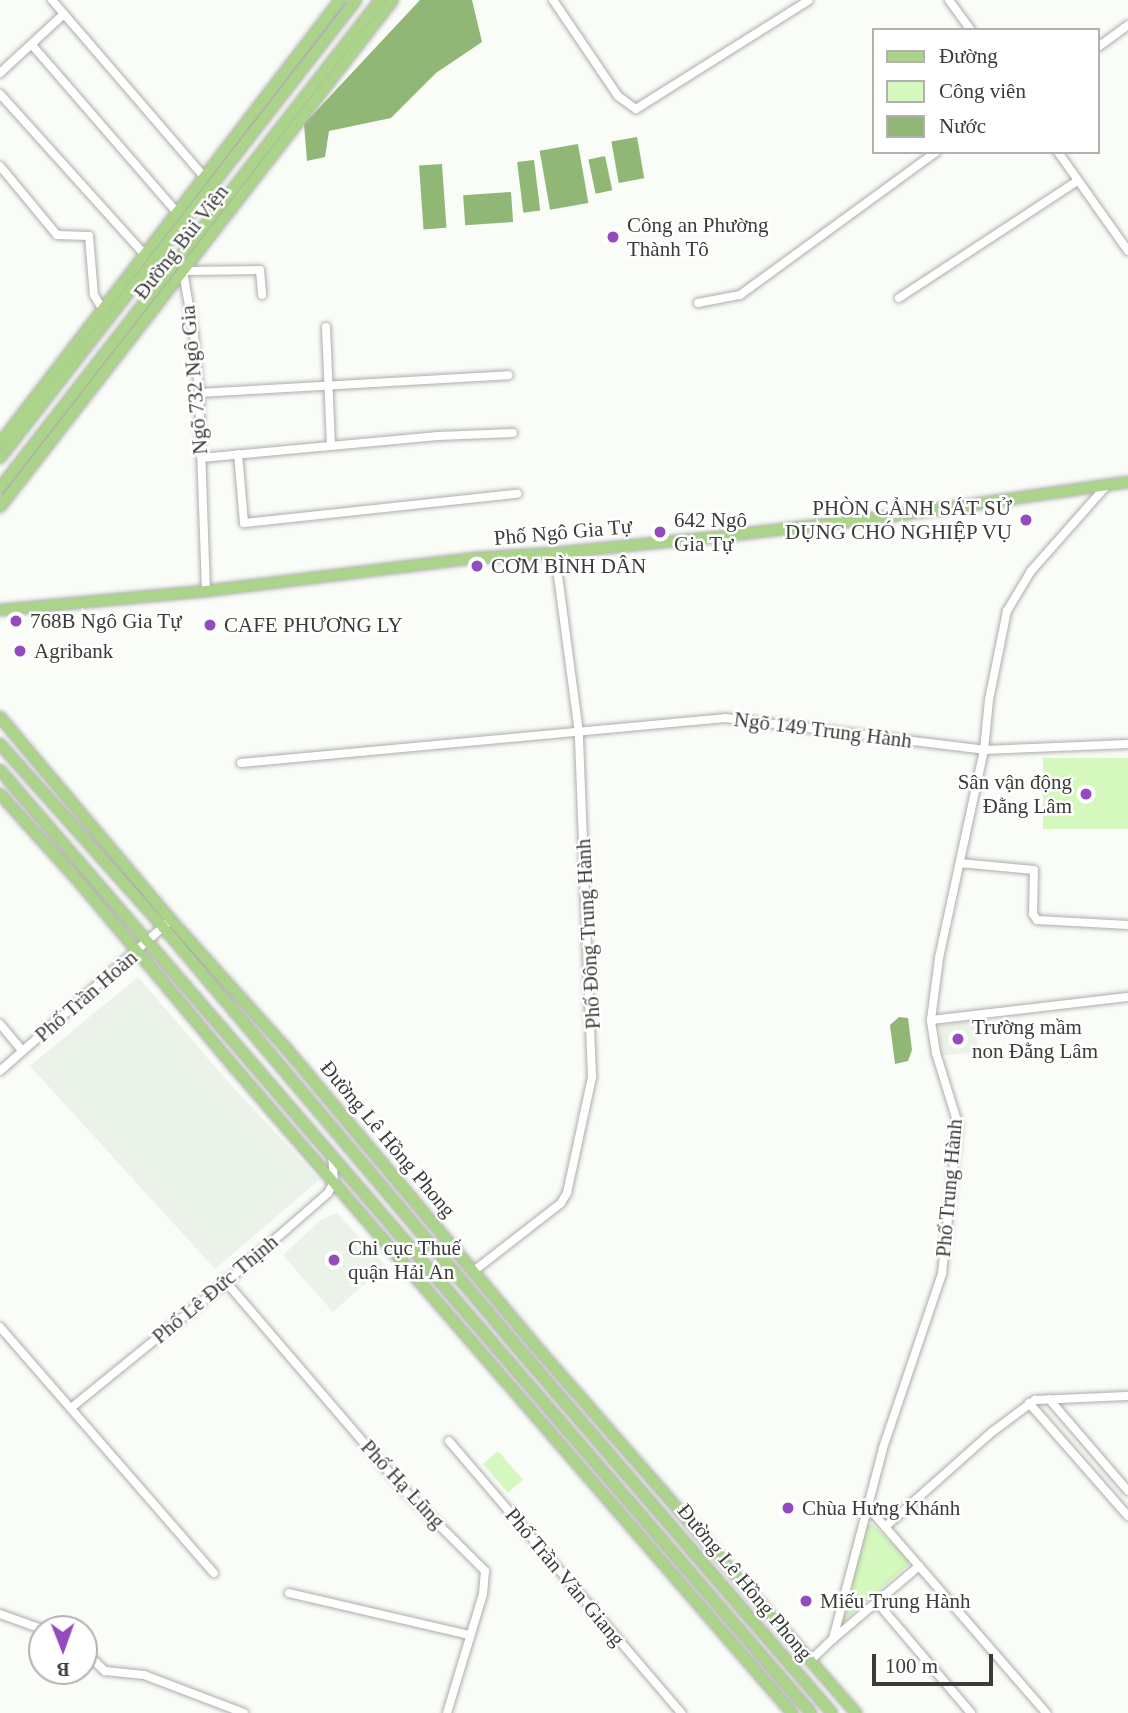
<!DOCTYPE html>
<html>
<head>
<meta charset="utf-8">
<style>
	body { margin:0 }
	#map { position:relative; width:1128px; height:1713px; overflow:hidden; background:#f9fcf7; font-family:Georgia,serif }
	div>[style] { position:absolute }
	[style*='--x'] { left:calc(var(--x)*1px); top:calc(var(--y)*1px); width:calc(var(--w)*1px); rotate:calc(var(--a)*1deg) }
	.built>* { inset:0; background:#ebf2e7; transform-origin:0 0 }
	.green>* { inset:0; background:#d4f8bd; transform-origin:0 0 }
	.water>* { inset:0; background:#91b777; transform-origin:0 0 }
	.roads { filter:drop-shadow(0 0 2px #acaeaa) drop-shadow(0 0 2px #acaeaa) }
	.minor>* { height:8px; margin:-4px; padding:0 4px; transform-origin:4px; border-radius:4px; background:#fff }
	.major>* { height:10px; margin:-5px; padding:0 5px; transform-origin:5px; border-radius:5px; background:#abd38a }
	.dots>* { width:19px; height:19px; translate:-50% -50%; box-sizing:border-box; border:4px solid #fff; border-radius:50% }
	span { translate:-50% -50%; white-space:nowrap; text-align:center; line-height:1.15; -webkit-text-stroke:5px #fff; paint-order:stroke }
	.poi-label { font-size:21px; color:#3b3c3a }
	.left { translate:0 -50%; text-align:left }
	.right { translate:-100% -50%; text-align:right }
	.street-label { font-size:21px; color:#3b3c3a }
	.legend { position:absolute; left:872px; top:28px; width:228px; height:126px; box-sizing:border-box; background:#fff; border:2px solid #b1b1b0; margin:0; padding:9px 12px; list-style:none; font-size:21px; color:#3b3c3a }
	.legend li { display:flex; align-items:center; gap:14px; height:35px }
	.legend b { width:35px; border:2px solid #b1b1b0 }
	.north { position:absolute; left:28px; top:1615px; width:70px; height:70px; box-sizing:border-box; background:#fff; border:2px solid #b1b1b0; border-radius:50%; rotate:179deg; font-size:19px; font-weight:700; line-height:28px; text-align:center; color:#3b3c3a }
	.north::after { content:''; display:block; margin:auto; width:24px; height:32px; background:#944bbe; clip-path:polygon(50% 0,100% 100%,50% 72%,0 100%) }
	.scale { position:absolute; left:872px; top:1654px; width:121px; height:32px; box-sizing:border-box; border:4px solid #3b3c3a; border-top:0; padding-left:9px; font-size:21px; line-height:24px; white-space:nowrap; color:#3b3c3a; -webkit-text-stroke:5px #fff; paint-order:stroke }
</style>
</head>
<body>
<div id="map">
	<div class="built">
		<i style="clip-path:polygon(138px 977px,223px 1076px,319px 1180px,215px 1269px,30px 1066px)"></i>
		<i style="left:975px;top:1021px;width:31px;height:36px;rotate:84deg"></i>
		<i style="clip-path:polygon(337px 1213px,385px 1265px,333px 1312px,283px 1255px,322px 1219px)"></i>
	</div>
	<div class="green">
		<i style="left:1128px;top:758px;width:71px;height:85px;rotate:90deg"></i>
		<i style="left:498px;top:1451px;width:38px;height:20px;rotate:49deg"></i>
		<i style="clip-path:polygon(865px 1525px,873px 1525px,909px 1560px,908px 1565px,842px 1623px)"></i>
	</div>
	<div class="water">
		<i style="clip-path:polygon(420px 0,472px 0,482px 42px,436px 73px,391px 118px,329px 131px,325px 157px,307px 161px,304px 124px)"></i>
		<i style="left:637px;top:137px;width:42px;height:26px;rotate:80deg"></i>
		<i style="left:578px;top:144px;width:60px;height:39px;rotate:80deg"></i>
		<i style="left:605px;top:156px;width:35px;height:17px;rotate:78deg"></i>
		<i style="left:534px;top:160px;width:51px;height:17px;rotate:83deg"></i>
		<i style="left:442px;top:164px;width:64px;height:23px;rotate:86deg"></i>
		<i style="left:511px;top:192px;width:30px;height:48px;rotate:86deg"></i>
		<i style="clip-path:polygon(899px 1017px,908px 1018px,912px 1050px,908px 1061px,895px 1064px,890px 1025px)"></i>
	</div>
	<div class="roads">
		<div class="minor">
			<i style="--x:52;--y:0;--w:233;--a:49.3"></i>
			<i style="--x:553;--y:0;--w:116;--a:55.9"></i>
			<i style="--x:618;--y:96;--w:22;--a:36"></i>
			<i style="--x:636;--y:109;--w:204;--a:-32.2"></i>
			<i style="--x:949;--y:0;--w:37;--a:54"></i>
			<i style="--x:32;--y:45;--w:220;--a:49.1"></i>
			<i style="--x:1098;--y:47;--w:37;--a:-36"></i>
			<i style="--x:0;--y:73;--w:87;--a:-42.7"></i>
			<i style="--x:0;--y:94;--w:215;--a:48"></i>
			<i style="--x:1058;--y:152;--w:121;--a:54.7"></i>
			<i style="--x:0;--y:166;--w:89;--a:50.4"></i>
			<i style="--x:57;--y:235;--w:32;--a:2"></i>
			<i style="--x:89;--y:236;--w:59;--a:85.2"></i>
			<i style="--x:94;--y:295;--w:17;--a:59"></i>
			<i style="--x:899;--y:298;--w:213;--a:-33.3"></i>
			<i style="--x:698;--y:303;--w:43;--a:-10.8"></i>
			<i style="--x:740;--y:295;--w:243;--a:-36.1"></i>
			<i style="--x:326;--y:327;--w:119;--a:87.6"></i>
			<i style="--x:199;--y:393;--w:310;--a:-3.3"></i>
			<i style="--x:238;--y:454;--w:69;--a:85"></i>
			<i style="--x:244;--y:523;--w:275;--a:-6.1"></i>
			<i style="--x:201;--y:458;--w:238;--a:-5.3"></i>
			<i style="--x:438;--y:436;--w:75;--a:-2.3"></i>
			<i style="--x:206;--y:591;--w:198;--a:-92"></i>
			<i style="--x:199;--y:393;--w:58;--a:-94.9"></i>
			<i style="--x:194;--y:335;--w:65;--a:-99.8"></i>
			<i style="--x:183;--y:271;--w:77;--a:-0.7"></i>
			<i style="--x:260;--y:270;--w:25;--a:85"></i>
			<i style="--x:241;--y:763;--w:486;--a:-5.3"></i>
			<i style="--x:725;--y:718;--w:261;--a:7"></i>
			<i style="--x:984;--y:750;--w:144;--a:-2.4"></i>
			<i style="--x:960;--y:863;--w:74;--a:5.4"></i>
			<i style="--x:1034;--y:870;--w:44;--a:91.3"></i>
			<i style="--x:1033;--y:914;--w:7;--a:56"></i>
			<i style="--x:1037;--y:920;--w:91;--a:3.1"></i>
			<i style="--x:931;--y:1020;--w:198;--a:-6.7"></i>
			<i style="--x:0;--y:1024;--w:35;--a:50"></i>
			<i style="--x:0;--y:1071;--w:222;--a:-41.5"></i>
			<i style="--x:475;--y:1270;--w:109;--a:-37.9"></i>
			<i style="--x:561;--y:1203;--w:12;--a:-59"></i>
			<i style="--x:567;--y:1193;--w:119;--a:-77.8"></i>
			<i style="--x:592;--y:1077;--w:344;--a:-92.2"></i>
			<i style="--x:579;--y:733;--w:182;--a:-97.6"></i>
			<i style="--x:226;--y:1282;--w:277;--a:49.4"></i>
			<i style="--x:406;--y:1492;--w:112;--a:45"></i>
			<i style="--x:485;--y:1571;--w:23;--a:95"></i>
			<i style="--x:483;--y:1594;--w:124;--a:106.8"></i>
			<i style="--x:0;--y:1327;--w:326;--a:49"></i>
			<i style="--x:1049;--y:1399;--w:121;--a:49.3"></i>
			<i style="--x:1029;--y:1403;--w:150;--a:48.8"></i>
			<i style="--x:71;--y:1408;--w:200;--a:-39.1"></i>
			<i style="--x:226;--y:1282;--w:135;--a:-41.1"></i>
			<i style="--x:328;--y:1193;--w:13;--a:-61"></i>
			<i style="--x:334;--y:1182;--w:26;--a:-94"></i>
			<i style="--x:449;--y:1441;--w:358;--a:49.5"></i>
			<i style="--x:867;--y:1506;--w:274;--a:49.1"></i>
			<i style="--x:885;--y:1527;--w:143;--a:-41.6"></i>
			<i style="--x:992;--y:1432;--w:54;--a:-36.7"></i>
			<i style="--x:1035;--y:1400;--w:93;--a:-2.5"></i>
			<i style="--x:289;--y:1593;--w:186;--a:13.1"></i>
			<i style="--x:876;--y:1601;--w:147;--a:49.7"></i>
			<i style="--x:0;--y:1614;--w:45;--a:19.7"></i>
			<i style="--x:833;--y:1639;--w:113;--a:-40.3"></i>
			<i style="--x:84;--y:1651;--w:29;--a:44"></i>
			<i style="--x:105;--y:1671;--w:39;--a:6"></i>
			<i style="--x:144;--y:1675;--w:107;--a:20.8"></i>
			<i style="--x:811;--y:1660;--w:30;--a:-44"></i>
			<i style="--x:833;--y:1639;--w:197;--a:-75.3"></i>
			<i style="--x:883;--y:1448;--w:184;--a:-71.3"></i>
			<i style="--x:942;--y:1274;--w:151;--a:-83.9"></i>
			<i style="--x:958;--y:1124;--w:74;--a:-107.2"></i>
			<i style="--x:936;--y:1053;--w:33;--a:-99"></i>
			<i style="--x:931;--y:1020;--w:63;--a:-82.6"></i>
			<i style="--x:939;--y:958;--w:213;--a:-77.8"></i>
			<i style="--x:984;--y:750;--w:50;--a:-84.3"></i>
			<i style="--x:989;--y:700;--w:91;--a:-78.6"></i>
			<i style="--x:1007;--y:611;--w:47;--a:-59"></i>
			<i style="--x:1031;--y:571;--w:115;--a:-48.5"></i>
		</div>
		<div class="major">
			<i style="--x:0;--y:443;--w:558;--a:-52.49"></i>
			<i style="--x:0;--y:458;--w:580;--a:-52.14"></i>
			<i style="--x:0;--y:488;--w:619;--a:-52.09"></i>
			<i style="--x:0;--y:507;--w:641;--a:-52.22"></i>
			<i style="--x:0;--y:610;--w:207;--a:-5.3"></i>
			<i style="--x:206;--y:591;--w:270;--a:-7"></i>
			<i style="--x:474;--y:558;--w:81;--a:-3.5"></i>
			<i style="--x:555;--y:553;--w:170;--a:-5.7"></i>
			<i style="--x:724;--y:536;--w:155;--a:-6.7"></i>
			<i style="--x:878;--y:518;--w:253;--a:-8.2"></i>
			<i style="--x:0;--y:717;--w:265;--a:49.9"></i>
			<i style="--x:171;--y:920;--w:172;--a:48.1"></i>
			<i style="--x:286;--y:1048;--w:398;--a:50"></i>
			<i style="--x:542;--y:1353;--w:478;--a:48.9"></i>
			<i style="--x:0;--y:744;--w:245;--a:48.3"></i>
			<i style="--x:163;--y:927;--w:560;--a:49.85"></i>
			<i style="--x:524;--y:1355;--w:472;--a:49.3"></i>
			<i style="--x:0;--y:770;--w:1244;--a:49.3"></i>
			<i style="--x:0;--y:794;--w:121;--a:48"></i>
			<i style="--x:81;--y:884;--w:239;--a:50.1"></i>
			<i style="--x:234;--y:1067;--w:854;--a:49.18"></i>
		</div>
	</div>
	<div class="dots">
		<i style="left:613px;top:237px;background:#944bbe"></i>
		<i style="left:1026px;top:520px;background:#944bbe"></i>
		<i style="left:660px;top:532px;background:#944bbe"></i>
		<i style="left:477px;top:566px;background:#944bbe"></i>
		<i style="left:16px;top:621px;background:#944bbe"></i>
		<i style="left:210px;top:625px;background:#944bbe"></i>
		<i style="left:20px;top:651px;background:#944bbe"></i>
		<i style="left:1086px;top:794px;background:#944bbe"></i>
		<i style="left:958px;top:1039px;background:#944bbe"></i>
		<i style="left:334px;top:1260px;background:#944bbe"></i>
		<i style="left:788px;top:1508px;background:#944bbe"></i>
		<i style="left:806px;top:1601px;background:#944bbe"></i>
	</div>
	<div class="poi-label">
		<span class="left" style="left:627px;top:237px">Công an Phường<br>Thành Tô</span>
		<span class="right" style="left:1012px;top:520px">PHÒN CẢNH SÁT SỬ<br>DỤNG CHÓ NGHIỆP VỤ</span>
		<span class="left" style="left:674px;top:532px">642 Ngô<br>Gia Tự</span>
		<span class="left" style="left:491px;top:566px">CƠM BÌNH DÂN</span>
		<span class="left" style="left:30px;top:621px">768B Ngô Gia Tự</span>
		<span class="left" style="left:224px;top:625px">CAFE PHƯƠNG LY</span>
		<span class="left" style="left:34px;top:651px">Agribank</span>
		<span class="right" style="left:1072px;top:794px">Sân vận động<br>Đằng Lâm</span>
		<span class="left" style="left:972px;top:1039px">Trường mầm<br>non Đằng Lâm</span>
		<span class="left" style="left:348px;top:1260px">Chi cục Thuế<br>quận Hải An</span>
		<span class="left" style="left:802px;top:1508px">Chùa Hưng Khánh</span>
		<span class="left" style="left:820px;top:1601px">Miếu Trung Hành</span>
	</div>
	<div class="street-label">
		<span style="left:181px;top:242px;rotate:-52deg">Đường Bùi Viện</span>
		<span style="left:194px;top:380px;rotate:-95deg">Ngõ 732 Ngô Gia</span>
		<span style="left:563px;top:532px;rotate:-5deg">Phố Ngô Gia Tự</span>
		<span style="left:823px;top:730px;rotate:7deg">Ngõ 149 Trung Hành</span>
		<span style="left:588px;top:934px;rotate:-93deg">Phố Đông Trung Hành</span>
		<span style="left:86px;top:996px;rotate:-41deg">Phố Trần Hoàn</span>
		<span style="left:388px;top:1139px;rotate:50deg">Đường Lê Hồng Phong</span>
		<span style="left:949px;top:1188px;rotate:-85deg">Phố Trung Hành</span>
		<span style="left:215px;top:1289px;rotate:-40deg">Phố Lê Đức Thịnh</span>
		<span style="left:403px;top:1484px;rotate:47deg">Phố Hạ Lũng</span>
		<span style="left:565px;top:1577px;rotate:50deg">Phố Trần Văn Giang</span>
		<span style="left:745px;top:1582px;rotate:50deg">Đường Lê Hồng Phong</span>
	</div>
	<ul class="legend">
	<li><b style="height:9px;background:#abd38a"></b>Đường</li>
	<li><b style="height:19px;background:#d4f8bd"></b>Công viên</li>
	<li><b style="height:19px;background:#91b777"></b>Nước</li>
	</ul>
	<div class="north">B</div>
	<div class="scale">100 m</div>
</div>
</body>
</html>
